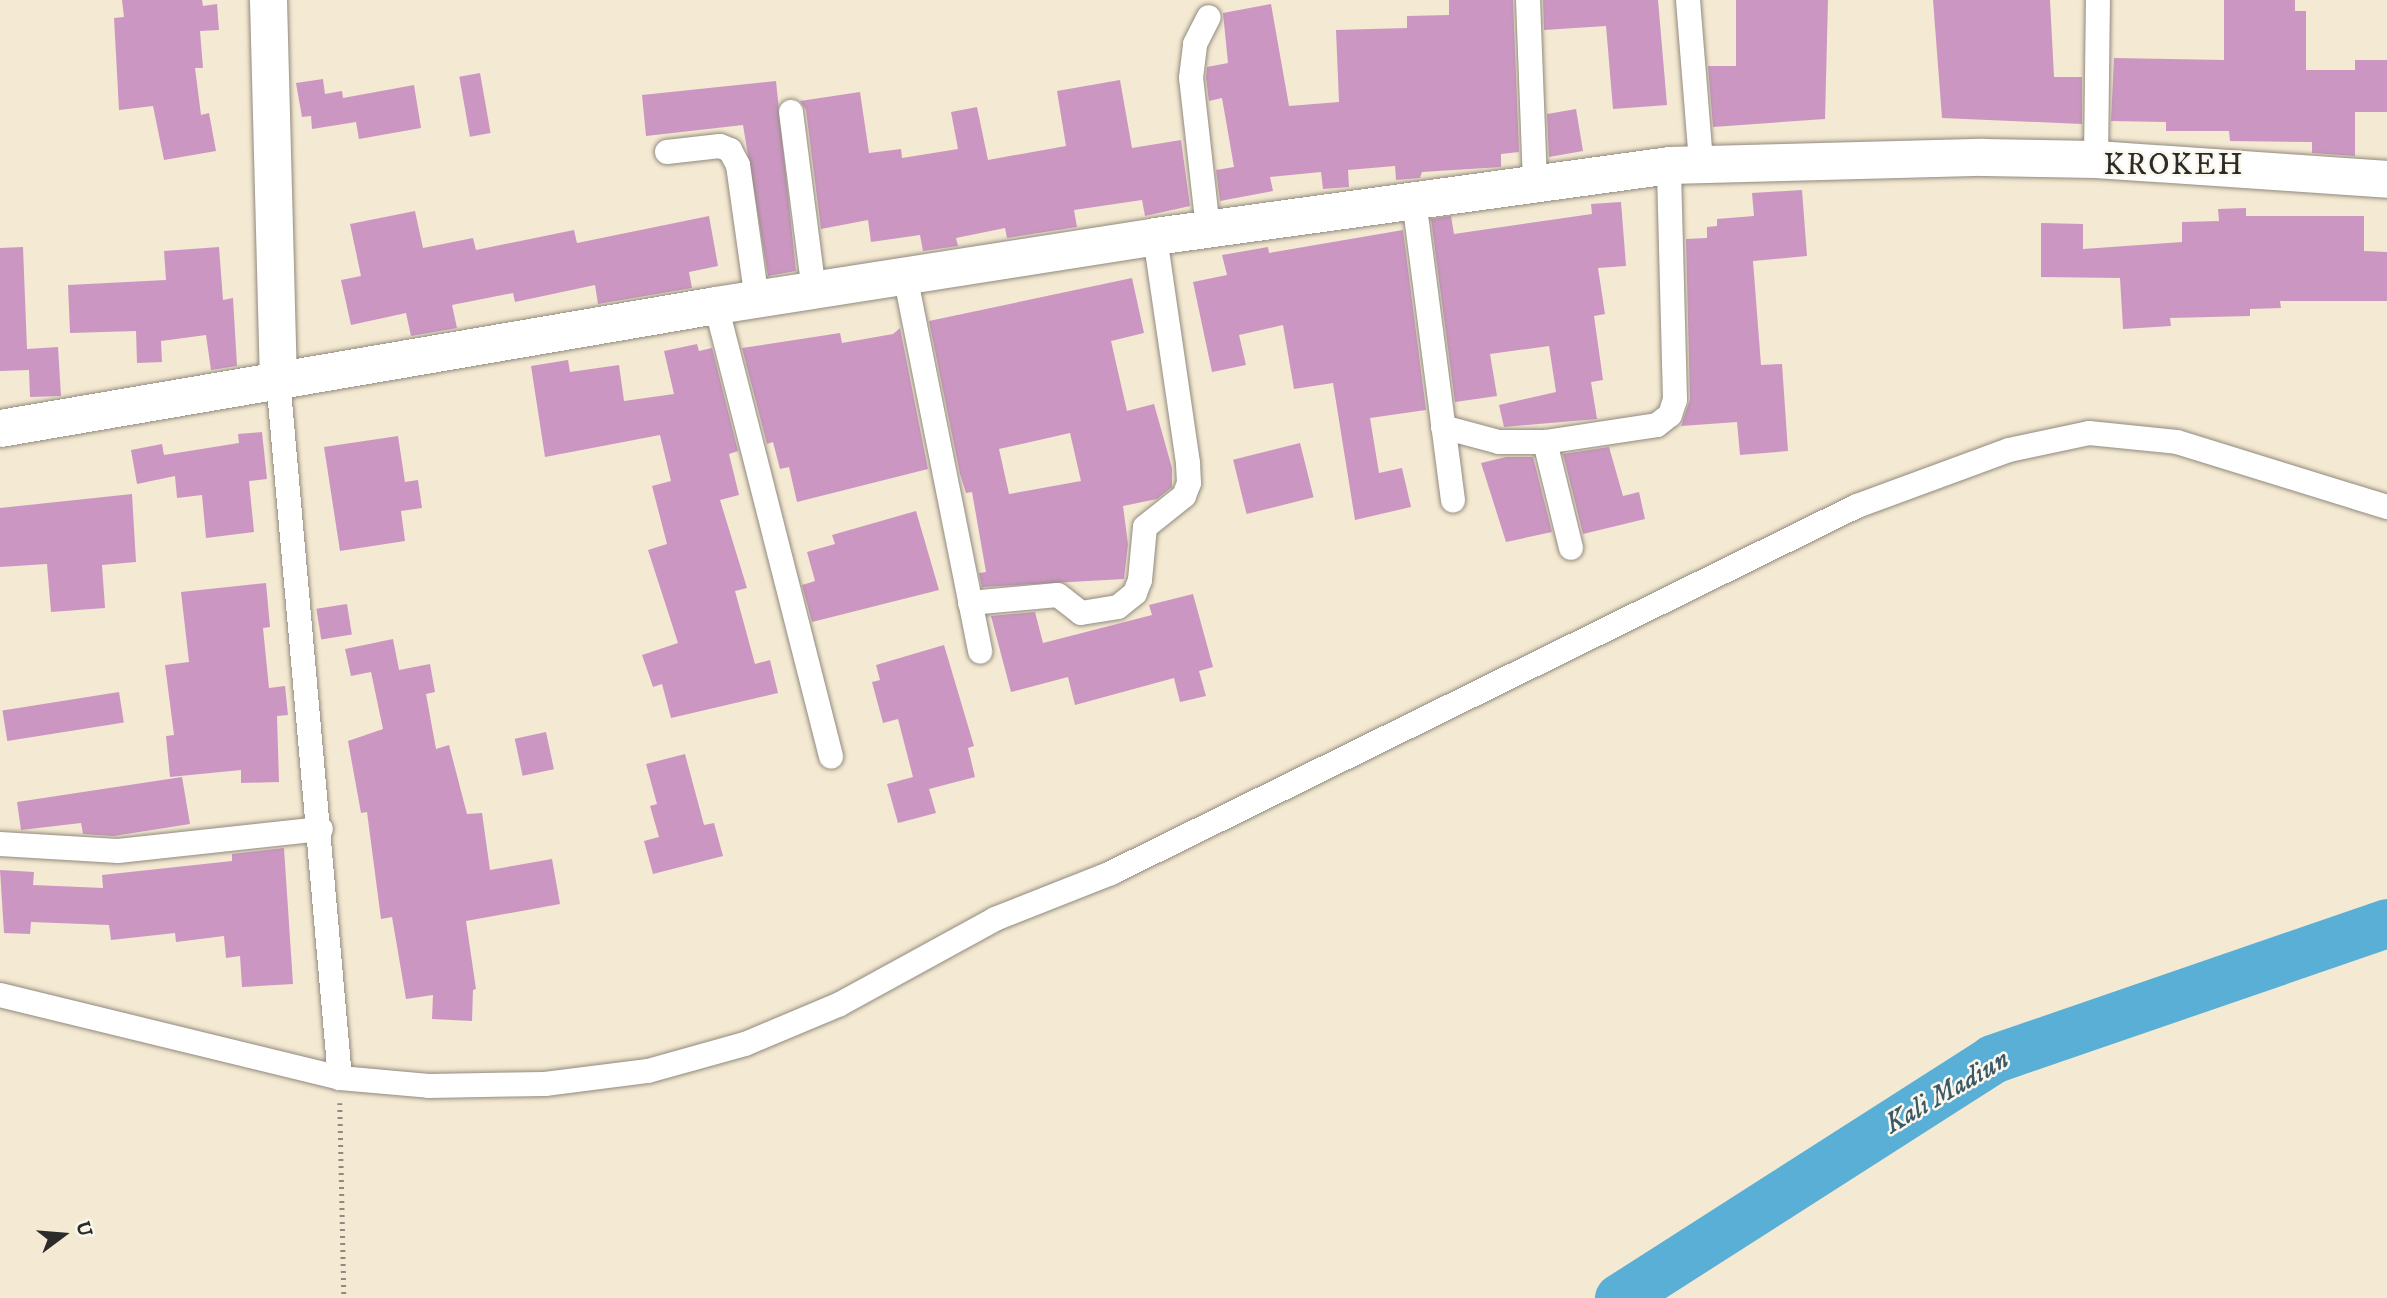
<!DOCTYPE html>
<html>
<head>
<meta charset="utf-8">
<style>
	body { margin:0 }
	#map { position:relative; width:2387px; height:1298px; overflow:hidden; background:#f4e9d2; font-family:"IM FELL DW Pica",serif }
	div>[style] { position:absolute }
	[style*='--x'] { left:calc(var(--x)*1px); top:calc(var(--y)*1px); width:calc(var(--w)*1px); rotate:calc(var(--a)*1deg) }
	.river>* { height:49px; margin:-24.5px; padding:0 24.5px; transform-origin:24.5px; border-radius:24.5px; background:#59afd6 }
	.building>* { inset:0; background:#cb97c2; transform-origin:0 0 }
	.path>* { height:4.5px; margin-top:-2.25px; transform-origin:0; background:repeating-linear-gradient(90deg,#908a7e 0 2px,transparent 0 7px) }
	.roads { filter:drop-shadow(0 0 2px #908a7e) drop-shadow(0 0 2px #908a7e) }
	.street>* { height:24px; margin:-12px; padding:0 12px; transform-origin:12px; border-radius:12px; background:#fff }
	.secondary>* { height:37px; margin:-18.5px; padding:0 18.5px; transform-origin:18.5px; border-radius:18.5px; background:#fff }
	span { translate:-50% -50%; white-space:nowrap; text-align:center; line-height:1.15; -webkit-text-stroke:5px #fbf7ec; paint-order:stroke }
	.water-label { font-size:28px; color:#3b5967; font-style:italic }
	.quarter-label { font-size:30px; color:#2b2b2b; letter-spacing:2px }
	.north { position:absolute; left:28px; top:1200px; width:70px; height:70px; -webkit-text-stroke:5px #fbf7ec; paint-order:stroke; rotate:74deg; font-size:19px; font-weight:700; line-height:28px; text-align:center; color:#2b2b2b }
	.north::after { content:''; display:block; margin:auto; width:24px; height:32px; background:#2b2b2b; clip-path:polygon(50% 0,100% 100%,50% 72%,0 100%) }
</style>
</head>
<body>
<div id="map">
	<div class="river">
		<i style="--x:1619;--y:1298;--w:443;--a:-32.6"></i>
		<i style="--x:1992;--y:1059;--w:418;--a:-19"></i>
	</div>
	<div class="building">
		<i style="clip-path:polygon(122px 0,202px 0,203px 6px,217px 4px,219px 30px,200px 31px,203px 68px,195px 68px,201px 115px,209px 113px,216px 151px,164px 160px,153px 106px,119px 110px,114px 18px,124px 17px)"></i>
		<i style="clip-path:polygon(1449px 0,1513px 0,1519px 152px,1501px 154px,1501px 167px,1422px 172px,1420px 178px,1396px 180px,1395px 166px,1348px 170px,1349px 187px,1323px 189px,1321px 172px,1270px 177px,1273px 191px,1220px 201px,1216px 170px,1234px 167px,1222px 98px,1209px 101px,1206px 78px,1207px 67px,1228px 63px,1223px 13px,1271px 4px,1289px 106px,1339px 102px,1336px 30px,1407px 28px,1407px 16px,1449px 15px)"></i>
		<i style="clip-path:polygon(1543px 0,1658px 0,1667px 105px,1613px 109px,1606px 26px,1544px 30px)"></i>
		<i style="clip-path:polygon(1736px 0,1828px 0,1825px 119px,1713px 127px,1708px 66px,1736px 66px)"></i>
		<i style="clip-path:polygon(1933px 0,2050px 0,2054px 77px,2082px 77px,2082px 124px,1942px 118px)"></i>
		<i style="clip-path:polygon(2224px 0,2295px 0,2295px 11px,2306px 11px,2306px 70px,2355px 70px,2355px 60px,2387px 60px,2387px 112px,2355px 112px,2355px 156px,2312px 153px,2312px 142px,2230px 141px,2229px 131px,2166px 131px,2166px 122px,2111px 121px,2114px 58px,2224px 60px)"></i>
		<i style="left:480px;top:73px;width:61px;height:21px;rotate:80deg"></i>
		<i style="clip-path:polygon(323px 79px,325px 94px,342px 91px,343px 98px,414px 85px,421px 128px,359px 139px,356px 122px,312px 129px,311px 116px,302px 117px,296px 83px)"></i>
		<i style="clip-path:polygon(1120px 80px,1132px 148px,1181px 140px,1190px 206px,1145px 216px,1142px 200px,1074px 210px,1077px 227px,1007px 238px,1005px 228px,956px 238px,958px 246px,923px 251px,920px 235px,871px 242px,868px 220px,821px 229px,806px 110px,800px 101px,860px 92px,869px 153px,901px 149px,902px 158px,958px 149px,951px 112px,977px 107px,988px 160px,1066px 146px,1057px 91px)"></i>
		<i style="clip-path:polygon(776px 81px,796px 271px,768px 276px,743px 125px,646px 136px,642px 95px)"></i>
		<i style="clip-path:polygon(1576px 109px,1583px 151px,1549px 157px,1547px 114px)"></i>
		<i style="clip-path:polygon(1802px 190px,1807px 256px,1753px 261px,1761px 365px,1782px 364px,1788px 451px,1740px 455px,1737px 422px,1681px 426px,1690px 400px,1686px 239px,1707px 238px,1707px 227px,1717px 226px,1717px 219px,1754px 216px,1752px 193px)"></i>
		<i style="clip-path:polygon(1621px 202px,1626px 266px,1598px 268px,1605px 314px,1594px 316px,1603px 380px,1591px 382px,1597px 419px,1504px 427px,1499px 405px,1556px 392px,1549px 346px,1490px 354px,1497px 396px,1455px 402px,1431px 219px,1451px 216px,1454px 234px,1592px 214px,1591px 204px)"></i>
		<i style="clip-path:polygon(2246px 208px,2246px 216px,2364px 216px,2364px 251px,2387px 252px,2387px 301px,2280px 301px,2281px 308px,2250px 309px,2250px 316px,2170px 318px,2171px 326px,2123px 329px,2120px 278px,2041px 277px,2041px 223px,2083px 224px,2083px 249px,2182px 242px,2182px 222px,2219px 221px,2218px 209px)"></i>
		<i style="clip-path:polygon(415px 211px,423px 248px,473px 238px,476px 250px,574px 230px,577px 243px,709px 216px,718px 266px,689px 272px,692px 288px,598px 304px,595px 285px,515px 302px,513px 293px,452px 305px,457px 328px,411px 336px,406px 313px,351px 325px,341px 280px,361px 276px,350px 224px)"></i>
		<i style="clip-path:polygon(1403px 230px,1426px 410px,1370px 418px,1379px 473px,1402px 468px,1411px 507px,1355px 520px,1333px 383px,1294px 389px,1283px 325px,1239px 335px,1246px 365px,1212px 372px,1193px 282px,1227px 275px,1222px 255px,1268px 247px,1269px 253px)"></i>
		<i style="clip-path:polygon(23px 247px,27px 349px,58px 347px,61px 396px,30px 397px,29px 370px,0 371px,0 248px)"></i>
		<i style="clip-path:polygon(219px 247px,223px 300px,233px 298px,237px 366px,211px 370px,206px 335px,161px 341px,162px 362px,137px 363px,136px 331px,70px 333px,68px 285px,166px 280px,164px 251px)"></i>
		<i style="clip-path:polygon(evenodd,1132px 278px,1144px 333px,1111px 341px,1127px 411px,1154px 404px,1172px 468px,1172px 487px,1157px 499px,1123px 506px,1128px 544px,1124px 579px,982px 587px,979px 573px,986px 572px,972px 492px,966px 493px,960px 474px,929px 321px,1132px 278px,1070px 433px,1081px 481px,1009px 494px,999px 449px,1070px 433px)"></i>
		<i style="clip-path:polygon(900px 328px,928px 469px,797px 502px,789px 467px,780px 469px,773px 442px,767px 444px,742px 348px,840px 333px,842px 343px,893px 334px)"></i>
		<i style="clip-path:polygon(697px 344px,699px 351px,712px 348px,738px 451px,729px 454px,739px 495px,720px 500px,747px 588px,735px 591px,755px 664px,770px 660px,778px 693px,671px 718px,662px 684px,653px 687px,642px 655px,678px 643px,648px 550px,667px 544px,652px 486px,671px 481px,660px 435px,545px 457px,531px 366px,568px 360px,570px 372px,619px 365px,624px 401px,674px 394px,664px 351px)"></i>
		<i style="clip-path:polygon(262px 432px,267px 479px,249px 481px,254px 532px,206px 538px,202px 495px,177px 498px,175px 476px,137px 484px,131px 450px,162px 444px,164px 455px,239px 443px,238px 434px)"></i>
		<i style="clip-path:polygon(398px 436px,405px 482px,418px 480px,422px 508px,401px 511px,405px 541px,340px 551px,324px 447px)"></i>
		<i style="left:1300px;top:443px;width:56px;height:69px;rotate:76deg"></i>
		<i style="clip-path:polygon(1609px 447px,1623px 496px,1639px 492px,1645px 519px,1583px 534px,1563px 454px)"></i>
		<i style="clip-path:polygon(1506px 457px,1533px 457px,1552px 532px,1506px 542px,1481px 463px)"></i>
		<i style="clip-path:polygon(132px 494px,136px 562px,102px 565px,105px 608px,51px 612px,47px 564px,0 567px,0 508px)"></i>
		<i style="clip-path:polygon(916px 511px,939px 590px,812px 622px,802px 585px,815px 581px,807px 552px,835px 544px,832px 535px)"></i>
		<i style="clip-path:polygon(266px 583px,270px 627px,263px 628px,269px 688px,285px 686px,288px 715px,277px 716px,279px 782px,241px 783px,241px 770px,170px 777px,166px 736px,174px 735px,165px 665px,189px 662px,181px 592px)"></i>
		<i style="clip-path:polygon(1193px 594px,1213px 667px,1199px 671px,1206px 696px,1180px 702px,1174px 678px,1075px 705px,1068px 677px,1011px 692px,991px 616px,1035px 612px,1043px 643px,1152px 615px,1149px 605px)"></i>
		<i style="left:347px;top:604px;width:31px;height:31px;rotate:81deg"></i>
		<i style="clip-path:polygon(393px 639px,399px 670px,430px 664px,435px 692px,426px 694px,436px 749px,449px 745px,467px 814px,482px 813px,490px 870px,552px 859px,560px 904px,466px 921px,476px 989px,473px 990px,472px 1021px,432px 1019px,433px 995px,406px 999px,392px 917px,381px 919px,367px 812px,361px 813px,348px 741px,383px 729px,371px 672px,351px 676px,345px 649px)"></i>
		<i style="clip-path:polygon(944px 645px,974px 746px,968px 748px,975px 777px,929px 789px,936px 813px,898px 823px,887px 784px,913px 777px,898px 719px,883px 723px,872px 682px,880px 680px,876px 665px)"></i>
		<i style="left:119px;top:692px;width:31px;height:118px;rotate:81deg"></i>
		<i style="left:546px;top:732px;width:38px;height:32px;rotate:78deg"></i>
		<i style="clip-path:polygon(685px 754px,704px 825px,714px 823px,723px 856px,653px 874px,644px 841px,659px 837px,650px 806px,657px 804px,646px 764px)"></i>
		<i style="clip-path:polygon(182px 777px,190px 824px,114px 836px,83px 834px,81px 823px,21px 830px,17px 802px)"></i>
		<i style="clip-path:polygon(284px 848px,293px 984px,242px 987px,240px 956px,226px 958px,224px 936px,176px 942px,175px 933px,111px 940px,109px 925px,31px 922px,30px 934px,4px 933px,0 870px,34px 872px,33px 885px,103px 888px,102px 875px,232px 861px,232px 854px)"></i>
	</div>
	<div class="path">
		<i style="--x:340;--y:1103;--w:195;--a:88.8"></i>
	</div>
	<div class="roads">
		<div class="street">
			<i style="--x:1528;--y:0;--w:184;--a:87.8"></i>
			<i style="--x:1688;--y:0;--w:163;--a:85.4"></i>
			<i style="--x:791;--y:112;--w:180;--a:82.7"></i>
			<i style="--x:667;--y:152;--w:53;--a:-6.5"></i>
			<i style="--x:720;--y:146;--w:11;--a:22"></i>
			<i style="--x:730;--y:150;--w:17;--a:62"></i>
			<i style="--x:738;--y:165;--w:137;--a:82"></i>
			<i style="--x:2096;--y:159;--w:159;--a:-89.3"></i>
			<i style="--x:1414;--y:200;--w:303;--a:82.6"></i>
			<i style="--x:1208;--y:229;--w:152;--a:-96.4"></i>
			<i style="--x:1191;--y:78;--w:34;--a:-83"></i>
			<i style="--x:1195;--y:44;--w:30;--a:-63"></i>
			<i style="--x:905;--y:275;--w:384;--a:78.7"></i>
			<i style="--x:716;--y:305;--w:466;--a:75.7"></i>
			<i style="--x:278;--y:379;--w:702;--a:84.93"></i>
			<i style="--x:1443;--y:427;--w:58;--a:15"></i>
			<i style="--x:1499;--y:442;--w:46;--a:0"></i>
			<i style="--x:1545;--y:442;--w:113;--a:-8.6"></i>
			<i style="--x:1657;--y:425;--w:16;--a:-38"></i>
			<i style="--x:1670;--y:415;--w:16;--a:-72"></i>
			<i style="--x:1675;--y:400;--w:235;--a:-91.5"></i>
			<i style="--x:1545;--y:442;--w:109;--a:76.2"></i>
			<i style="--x:970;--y:603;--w:88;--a:-5.2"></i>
			<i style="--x:1058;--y:595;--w:29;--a:38"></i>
			<i style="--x:1081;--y:613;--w:37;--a:-9"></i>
			<i style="--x:1118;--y:607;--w:22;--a:-39"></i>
			<i style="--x:1135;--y:593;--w:14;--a:-69"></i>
			<i style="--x:1140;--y:580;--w:53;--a:-84.6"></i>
			<i style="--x:1145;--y:527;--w:50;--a:-38.5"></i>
			<i style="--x:1184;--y:496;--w:14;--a:-69"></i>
			<i style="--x:1189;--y:483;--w:20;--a:-93"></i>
			<i style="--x:1188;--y:463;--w:229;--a:-98.3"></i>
			<i style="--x:0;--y:844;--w:118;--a:3.4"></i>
			<i style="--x:118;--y:851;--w:204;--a:-6.2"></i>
			<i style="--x:0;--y:995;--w:350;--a:13.7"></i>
			<i style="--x:340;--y:1078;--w:89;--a:5.1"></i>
			<i style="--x:429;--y:1086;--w:116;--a:-1"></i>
			<i style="--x:545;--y:1084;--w:104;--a:-7.2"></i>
			<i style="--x:648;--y:1071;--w:101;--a:-15.6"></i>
			<i style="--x:745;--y:1044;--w:103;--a:-22.8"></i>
			<i style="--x:840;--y:1004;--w:177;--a:-28.7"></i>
			<i style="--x:995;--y:919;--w:125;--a:-21.6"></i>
			<i style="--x:1111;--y:873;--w:831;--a:-26.2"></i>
			<i style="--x:1857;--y:506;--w:162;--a:-20.2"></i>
			<i style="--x:2009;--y:450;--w:82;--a:-12"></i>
			<i style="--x:2089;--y:433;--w:88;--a:5.8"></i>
			<i style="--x:2177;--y:442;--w:220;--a:17.2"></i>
		</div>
		<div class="secondary">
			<i style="--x:268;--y:0;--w:379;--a:88.5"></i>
			<i style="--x:0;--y:428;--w:726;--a:-9.75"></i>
			<i style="--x:716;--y:305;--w:444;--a:-8.9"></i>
			<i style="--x:1155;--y:236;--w:519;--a:-7.86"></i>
			<i style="--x:1669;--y:165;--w:314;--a:-1.5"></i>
			<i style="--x:1983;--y:157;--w:113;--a:1"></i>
			<i style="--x:2096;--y:159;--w:292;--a:3.9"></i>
		</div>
	</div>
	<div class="water-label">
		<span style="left:1947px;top:1092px;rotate:-30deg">Kali Madiun</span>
	</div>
	<div class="quarter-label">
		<span style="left:2174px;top:166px">KROKEH</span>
	</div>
	<div class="north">U</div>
</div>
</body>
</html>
